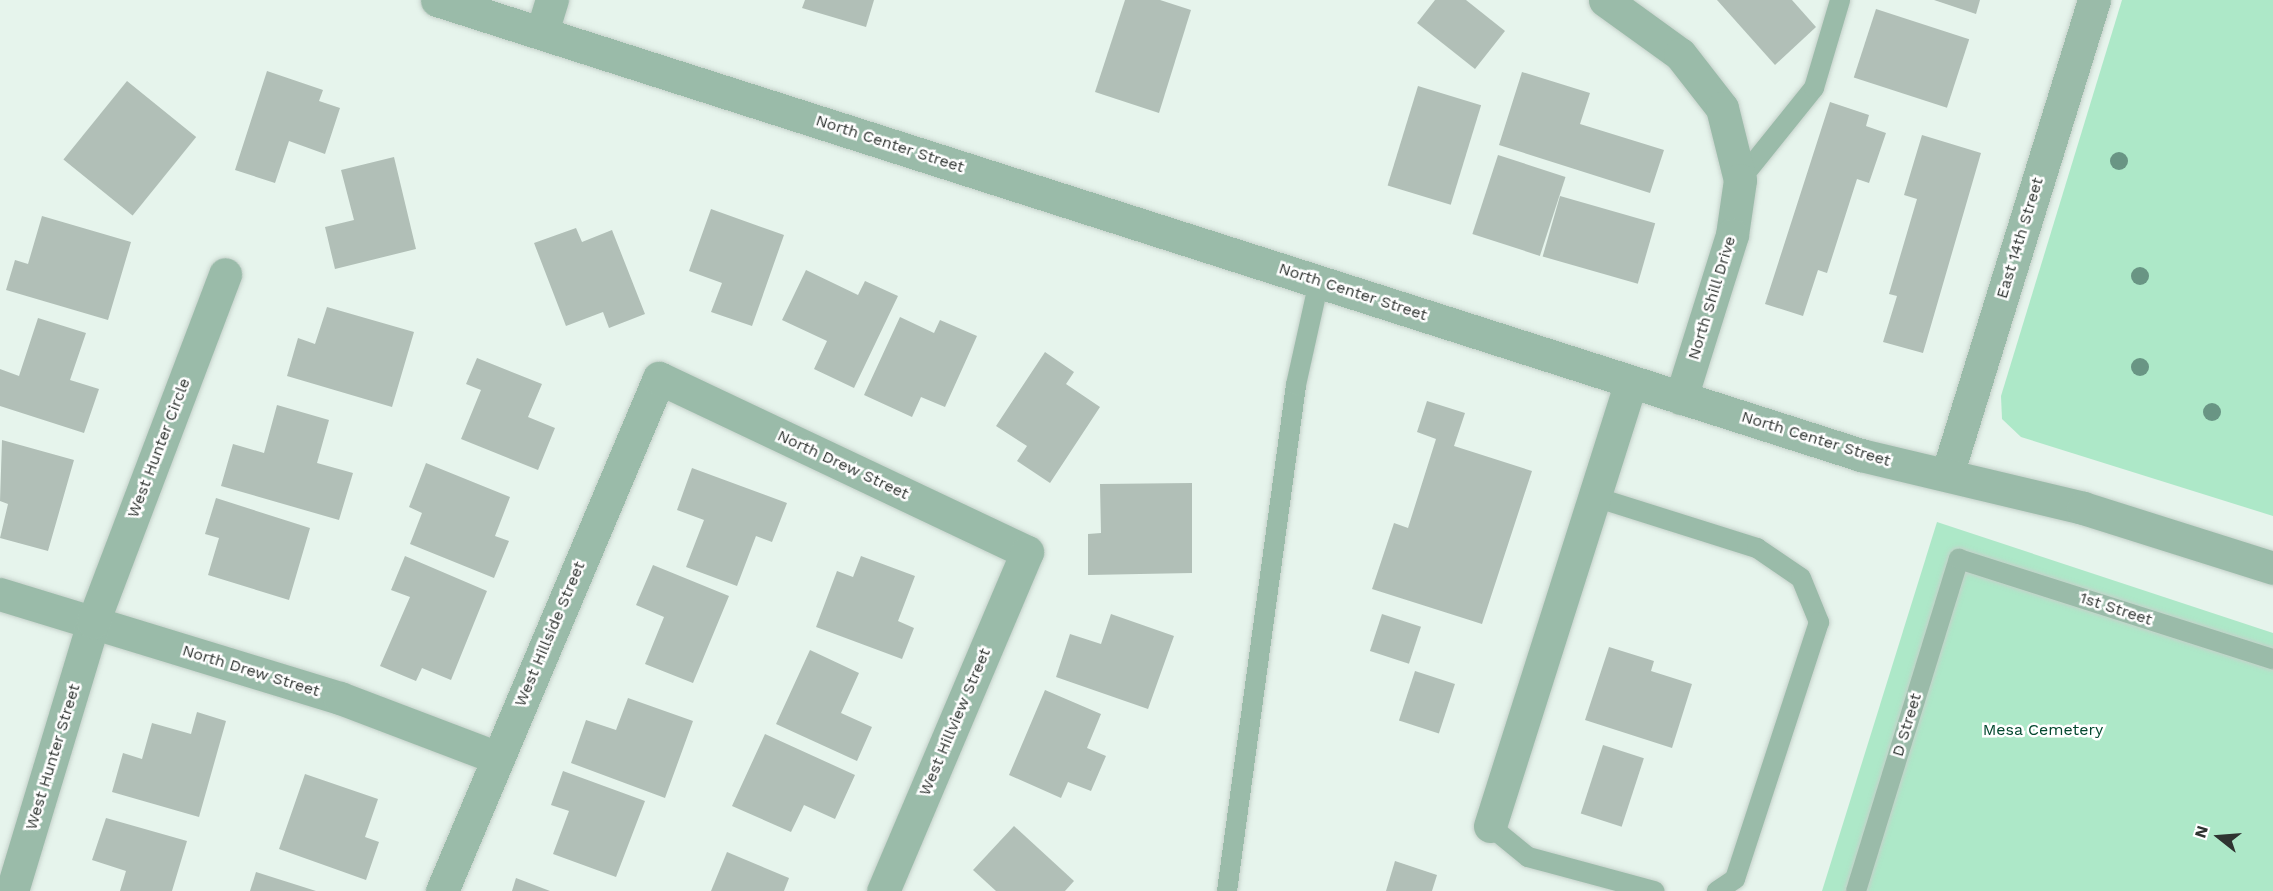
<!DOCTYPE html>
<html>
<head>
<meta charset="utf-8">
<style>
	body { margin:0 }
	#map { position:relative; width:2273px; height:891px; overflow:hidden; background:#e6f4ec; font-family:"Work Sans",sans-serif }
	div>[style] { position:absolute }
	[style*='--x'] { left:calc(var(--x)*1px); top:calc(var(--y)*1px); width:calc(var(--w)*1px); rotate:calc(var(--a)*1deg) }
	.green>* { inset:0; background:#ade8c8 }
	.building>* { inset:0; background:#b1bfb7; transform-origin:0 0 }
	.roads { filter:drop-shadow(0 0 2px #c5d1ca) drop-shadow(0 0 2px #c5d1ca) }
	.service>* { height:20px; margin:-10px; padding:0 10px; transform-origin:10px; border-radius:10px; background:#9abba9 }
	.minor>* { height:33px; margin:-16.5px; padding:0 16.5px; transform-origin:16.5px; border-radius:16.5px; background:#9abba9 }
	.tertiary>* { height:33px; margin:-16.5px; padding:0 16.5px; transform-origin:16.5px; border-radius:16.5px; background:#9abba9 }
	.trees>* { width:18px; height:18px; margin:-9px; border-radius:50%; background:#699584 }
	span { translate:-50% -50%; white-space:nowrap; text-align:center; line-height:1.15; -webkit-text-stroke:5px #fff; paint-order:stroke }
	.street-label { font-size:16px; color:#2f3431 }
	.park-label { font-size:16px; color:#02472e }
	.north { position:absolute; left:2189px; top:807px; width:60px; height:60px; -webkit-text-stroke:4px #fff; paint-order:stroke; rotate:287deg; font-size:16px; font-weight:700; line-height:24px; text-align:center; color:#2f3431 }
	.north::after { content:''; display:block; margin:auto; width:21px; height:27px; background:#2f3431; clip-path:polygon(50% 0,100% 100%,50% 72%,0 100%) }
</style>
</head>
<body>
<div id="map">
	<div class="green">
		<i style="clip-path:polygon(2122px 0,2273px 0,2273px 516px,2021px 437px,2002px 419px,2001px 396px)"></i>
		<i style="clip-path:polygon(1937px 522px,2273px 633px,2273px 891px,1822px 891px)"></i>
	</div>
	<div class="building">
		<i style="clip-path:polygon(805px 0,874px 0,866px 27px,802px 8px)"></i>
		<i style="clip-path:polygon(1125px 0,1160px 0,1191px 10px,1159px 113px,1095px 92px)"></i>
		<i style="clip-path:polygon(1435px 0,1466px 0,1505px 31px,1475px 69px,1417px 23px)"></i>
		<i style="clip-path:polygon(1717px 0,1792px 0,1816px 27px,1775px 65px)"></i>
		<i style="clip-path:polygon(1934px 0,1980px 0,1976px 14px)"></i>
		<i style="left:1876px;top:9px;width:98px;height:72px;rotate:18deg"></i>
		<i style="clip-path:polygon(267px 71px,323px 90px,319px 101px,340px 108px,325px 154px,289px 141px,275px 183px,235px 170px)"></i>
		<i style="clip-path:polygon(1522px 72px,1590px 93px,1580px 124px,1664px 150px,1650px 193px,1499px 145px)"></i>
		<i style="left:127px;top:81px;width:89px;height:101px;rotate:39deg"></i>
		<i style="left:1418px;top:86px;width:66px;height:104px;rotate:17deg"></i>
		<i style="clip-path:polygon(1830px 102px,1869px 115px,1866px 126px,1886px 133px,1869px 183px,1857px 179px,1827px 273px,1818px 270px,1803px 316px,1765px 304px)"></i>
		<i style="clip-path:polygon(1922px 135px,1981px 153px,1923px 353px,1883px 342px,1897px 296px,1889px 294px,1917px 199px,1904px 195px)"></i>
		<i style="left:1498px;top:155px;width:71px;height:83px;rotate:18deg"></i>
		<i style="clip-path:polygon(394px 157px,416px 249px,335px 269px,325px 227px,354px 220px,341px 170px)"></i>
		<i style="left:1560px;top:196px;width:99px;height:63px;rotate:16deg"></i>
		<i style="clip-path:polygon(711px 209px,784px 235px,752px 326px,711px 312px,722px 283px,689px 271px)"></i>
		<i style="clip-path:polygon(42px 216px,131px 242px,108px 320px,6px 290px,15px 260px,28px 264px)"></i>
		<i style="clip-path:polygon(576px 228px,582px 242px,612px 230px,645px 314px,609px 328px,603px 312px,566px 326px,534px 243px)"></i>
		<i style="clip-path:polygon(806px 270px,858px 295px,865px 281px,898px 296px,854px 388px,814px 369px,827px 341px,782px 320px)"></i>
		<i style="clip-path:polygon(327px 307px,414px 332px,392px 407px,287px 376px,298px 338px,315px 344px)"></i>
		<i style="clip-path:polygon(900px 317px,934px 333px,940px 320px,977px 336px,945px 407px,921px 397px,912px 417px,864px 395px)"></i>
		<i style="clip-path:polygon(38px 318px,86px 333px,70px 380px,99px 389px,84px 433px,0 406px,0 369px,19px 376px)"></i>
		<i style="clip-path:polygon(1045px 352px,1074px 372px,1066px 384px,1100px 407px,1050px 483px,1017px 461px,1027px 446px,996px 426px)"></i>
		<i style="clip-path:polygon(477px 358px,542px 384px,528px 417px,555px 428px,538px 470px,461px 439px,481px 390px,466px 384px)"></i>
		<i style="clip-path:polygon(1427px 401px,1465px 413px,1454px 446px,1532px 471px,1482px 624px,1372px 589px,1394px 523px,1408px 528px,1436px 439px,1417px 432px)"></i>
		<i style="clip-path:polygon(277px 405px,329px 420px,317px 463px,353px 473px,339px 520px,221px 486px,233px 444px,264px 453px)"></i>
		<i style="clip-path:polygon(2px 440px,74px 460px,48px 551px,0 538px,8px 504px,0 501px)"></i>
		<i style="clip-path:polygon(426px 463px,510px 497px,495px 536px,509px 541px,494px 578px,410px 544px,422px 513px,409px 507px)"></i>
		<i style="clip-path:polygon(692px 468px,787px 503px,772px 542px,756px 536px,737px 586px,686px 567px,704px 520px,677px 510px)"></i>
		<i style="clip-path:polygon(1192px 483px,1192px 573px,1088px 575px,1088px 534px,1101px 533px,1100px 484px)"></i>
		<i style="clip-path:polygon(216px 498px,310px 528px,289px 600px,208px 575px,219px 538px,205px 534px)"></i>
		<i style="clip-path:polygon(405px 556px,487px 591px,451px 680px,422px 668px,416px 681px,380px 666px,410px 597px,391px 590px)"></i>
		<i style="clip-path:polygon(861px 556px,915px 576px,898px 621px,914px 628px,902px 659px,816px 627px,837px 571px,853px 577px)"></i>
		<i style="clip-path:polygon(653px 565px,729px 596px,693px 683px,645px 664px,664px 617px,636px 605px)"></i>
		<i style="clip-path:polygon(1111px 614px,1174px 636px,1148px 709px,1056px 677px,1070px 634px,1101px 644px)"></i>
		<i style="left:1382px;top:614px;width:41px;height:39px;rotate:18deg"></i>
		<i style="clip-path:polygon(1609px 647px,1654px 661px,1651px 671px,1692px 684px,1672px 748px,1585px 720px)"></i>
		<i style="clip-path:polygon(810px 650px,859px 673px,841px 713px,872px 727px,857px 761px,776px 724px)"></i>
		<i style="left:1415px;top:671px;width:42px;height:52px;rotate:18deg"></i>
		<i style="clip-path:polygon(1045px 690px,1101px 714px,1087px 748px,1106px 756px,1091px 791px,1068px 782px,1061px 798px,1009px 775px)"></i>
		<i style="clip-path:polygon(628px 698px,693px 721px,665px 798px,571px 763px,586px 720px,616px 730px)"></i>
		<i style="clip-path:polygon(197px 712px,226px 721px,199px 817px,112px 792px,123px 753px,142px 759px,152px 723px,191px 734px)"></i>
		<i style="clip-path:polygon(765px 734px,855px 775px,835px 819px,804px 805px,791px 832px,732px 806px)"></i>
		<i style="left:1603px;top:745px;width:43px;height:72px;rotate:18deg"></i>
		<i style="clip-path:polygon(563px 771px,645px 801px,616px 877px,553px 854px,569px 811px,551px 805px)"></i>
		<i style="clip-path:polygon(305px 774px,378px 799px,365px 837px,379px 842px,366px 880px,279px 849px)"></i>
		<i style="clip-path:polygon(106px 818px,187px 841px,172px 891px,120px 891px,126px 871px,92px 860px)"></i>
		<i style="clip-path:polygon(1014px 826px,1074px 881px,1065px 891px,996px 891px,973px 870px)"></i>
		<i style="clip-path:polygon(727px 852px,789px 878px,784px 891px,711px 891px)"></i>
		<i style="clip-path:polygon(1395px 861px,1437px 875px,1432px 891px,1386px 891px)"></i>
		<i style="clip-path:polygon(256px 872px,316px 891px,250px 891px)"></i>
		<i style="clip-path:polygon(516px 878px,550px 891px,512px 891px)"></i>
	</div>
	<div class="roads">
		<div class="service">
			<i style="--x:1740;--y:180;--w:118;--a:-51.2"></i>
			<i style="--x:1814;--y:88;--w:92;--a:-73.5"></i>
			<i style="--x:1595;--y:497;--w:170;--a:17.5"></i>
			<i style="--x:1757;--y:548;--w:53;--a:34.3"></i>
			<i style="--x:1801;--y:578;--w:48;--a:67.8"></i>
			<i style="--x:1819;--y:622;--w:270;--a:108.1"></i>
			<i style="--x:1735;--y:879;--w:22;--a:146"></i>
			<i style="--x:1490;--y:826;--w:49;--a:39.2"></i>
			<i style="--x:1528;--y:857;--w:131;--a:15.1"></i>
			<i style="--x:1227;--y:891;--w:511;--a:-82.23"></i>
			<i style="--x:1296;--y:385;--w:107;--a:-77.5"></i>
			<i style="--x:1856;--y:891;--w:348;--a:-72.8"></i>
			<i style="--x:1959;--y:559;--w:330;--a:17.7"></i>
		</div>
		<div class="minor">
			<i style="--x:1605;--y:0;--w:92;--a:35.8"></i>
			<i style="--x:1680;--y:54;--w:68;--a:52.1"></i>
			<i style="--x:1722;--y:108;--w:74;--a:76"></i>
			<i style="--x:1740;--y:180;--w:56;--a:98.3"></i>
			<i style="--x:1732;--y:235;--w:171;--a:107.4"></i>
			<i style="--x:542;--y:32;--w:34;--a:-73"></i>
			<i style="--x:1947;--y:475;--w:497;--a:-72.8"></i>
			<i style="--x:0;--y:594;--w:356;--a:17"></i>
			<i style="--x:340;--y:698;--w:169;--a:20.8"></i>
			<i style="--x:1490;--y:826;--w:466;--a:-72.4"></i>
			<i style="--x:12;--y:891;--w:281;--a:-73.2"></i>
			<i style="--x:93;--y:622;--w:372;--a:-69.2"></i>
			<i style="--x:442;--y:891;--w:557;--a:-67.07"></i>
			<i style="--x:659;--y:378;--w:407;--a:25.3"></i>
			<i style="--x:1027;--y:552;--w:368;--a:113"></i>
		</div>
		<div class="tertiary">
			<i style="--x:437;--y:0;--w:1495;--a:17.72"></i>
			<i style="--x:1861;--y:455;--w:228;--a:13.4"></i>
			<i style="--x:2083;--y:508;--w:199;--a:17.5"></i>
		</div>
	</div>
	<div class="trees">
		<i style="left:2119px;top:161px"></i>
		<i style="left:2140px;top:276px"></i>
		<i style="left:2140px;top:367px"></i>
		<i style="left:2212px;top:412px"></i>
	</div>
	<div class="street-label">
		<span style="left:890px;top:144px;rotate:18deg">North Center Street</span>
		<span style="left:2020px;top:238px;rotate:-73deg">East 14th Street</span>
		<span style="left:1353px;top:292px;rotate:18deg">North Center Street</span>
		<span style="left:1712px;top:298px;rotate:-73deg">North Shill Drive</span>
		<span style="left:1816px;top:439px;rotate:17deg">North Center Street</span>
		<span style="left:159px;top:448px;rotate:-69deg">West Hunter Circle</span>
		<span style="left:843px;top:465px;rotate:25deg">North Drew Street</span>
		<span style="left:2116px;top:609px;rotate:18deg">1st Street</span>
		<span style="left:550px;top:634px;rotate:-67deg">West Hillside Street</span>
		<span style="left:251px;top:671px;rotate:17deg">North Drew Street</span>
		<span style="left:955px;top:722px;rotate:-67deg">West Hillview Street</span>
		<span style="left:1907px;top:725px;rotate:-73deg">D Street</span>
		<span style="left:53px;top:757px;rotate:-73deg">West Hunter Street</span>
	</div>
	<div class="park-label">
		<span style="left:2043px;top:730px">Mesa Cemetery</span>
	</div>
	<div class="north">N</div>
</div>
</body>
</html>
